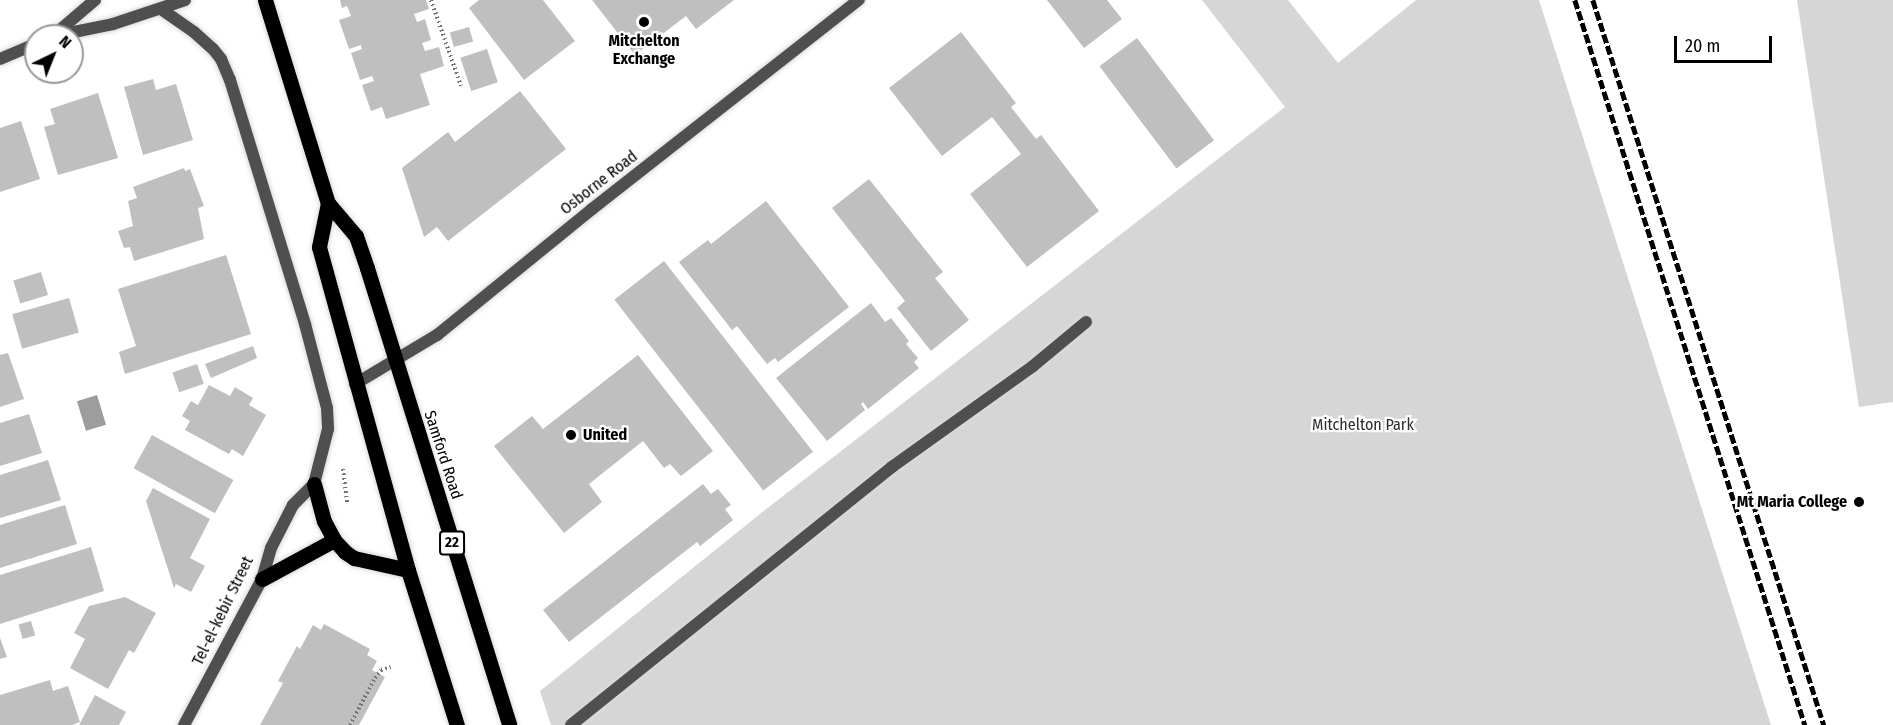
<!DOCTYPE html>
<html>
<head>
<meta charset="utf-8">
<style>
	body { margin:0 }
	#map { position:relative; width:1893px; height:725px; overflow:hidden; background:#fff; font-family:"Fira Sans Condensed",sans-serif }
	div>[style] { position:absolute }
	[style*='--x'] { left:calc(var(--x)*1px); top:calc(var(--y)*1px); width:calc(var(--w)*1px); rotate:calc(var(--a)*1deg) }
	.green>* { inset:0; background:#d6d6d6 }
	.water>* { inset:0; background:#9d9d9d; transform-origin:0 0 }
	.building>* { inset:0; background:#bfbfbf; transform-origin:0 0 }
	.path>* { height:4px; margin-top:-2px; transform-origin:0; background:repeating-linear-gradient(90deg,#717171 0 1.5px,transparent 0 4.5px) }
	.roads { filter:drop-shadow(0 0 2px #dbdbdb) drop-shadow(0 0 2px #dbdbdb) }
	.service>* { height:12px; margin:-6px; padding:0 6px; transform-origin:6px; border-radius:6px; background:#4f4f4f }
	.minor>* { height:12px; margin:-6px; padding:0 6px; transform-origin:6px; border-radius:6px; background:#4f4f4f }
	.tertiary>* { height:12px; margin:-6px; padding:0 6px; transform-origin:6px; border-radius:6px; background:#4f4f4f }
	.primary>* { height:15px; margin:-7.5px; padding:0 7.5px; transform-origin:7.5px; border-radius:7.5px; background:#000 }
	.rail>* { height:4.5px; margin-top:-2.25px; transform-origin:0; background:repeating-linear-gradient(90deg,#000 0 9px,transparent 0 12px) }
	.dots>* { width:16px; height:16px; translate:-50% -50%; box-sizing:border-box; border:3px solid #fff; border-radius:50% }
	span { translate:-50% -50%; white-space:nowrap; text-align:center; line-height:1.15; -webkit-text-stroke:4.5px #fff; paint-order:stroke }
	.shield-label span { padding:2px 4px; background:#fff; border:2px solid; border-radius:4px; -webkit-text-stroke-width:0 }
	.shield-label { font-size:15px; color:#000; font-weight:700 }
	.poi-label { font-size:16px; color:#000; font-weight:700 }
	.left { translate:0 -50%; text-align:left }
	.right { translate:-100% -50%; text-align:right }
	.street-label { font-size:16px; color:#000 }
	.park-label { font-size:16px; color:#2d2d2d }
	.north { position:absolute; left:24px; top:24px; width:60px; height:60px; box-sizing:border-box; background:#fff; border:2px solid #999; border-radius:50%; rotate:43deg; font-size:16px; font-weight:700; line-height:24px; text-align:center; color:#000 }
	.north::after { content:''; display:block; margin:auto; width:21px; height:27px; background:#000; clip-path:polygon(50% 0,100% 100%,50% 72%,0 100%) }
	.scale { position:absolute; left:1674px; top:36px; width:98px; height:27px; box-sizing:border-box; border:3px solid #000; border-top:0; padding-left:8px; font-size:18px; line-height:21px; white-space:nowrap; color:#000; -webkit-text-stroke:4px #fff; paint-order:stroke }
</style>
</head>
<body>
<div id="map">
	<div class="green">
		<i style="clip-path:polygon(1202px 0,1288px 0,1338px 63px,1416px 0,1539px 0,1771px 725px,551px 725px,540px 691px,765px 510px,1285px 107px)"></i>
		<i style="clip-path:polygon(1797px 0,1893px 0,1893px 402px,1859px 407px)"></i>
	</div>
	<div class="water">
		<i style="left:97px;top:395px;width:31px;height:21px;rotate:73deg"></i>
	</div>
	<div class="building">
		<i style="clip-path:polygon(340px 0,426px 0,429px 9px,414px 14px,417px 22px,425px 19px,431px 40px,422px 43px,425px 51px,439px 47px,444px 66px,420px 74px,430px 105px,386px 119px,382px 107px,371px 111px,362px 85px,374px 81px,372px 76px,360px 80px,351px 53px,362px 49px,361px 45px,349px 49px,339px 20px,351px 16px,347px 6px,342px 8px)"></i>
		<i style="clip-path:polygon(479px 0,543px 0,575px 41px,524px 80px,469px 8px)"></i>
		<i style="clip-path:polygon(592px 0,734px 0,696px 29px,686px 16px,635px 55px)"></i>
		<i style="clip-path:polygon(1047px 0,1107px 0,1122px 19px,1084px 48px)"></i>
		<i style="left:469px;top:27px;width:15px;height:20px;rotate:74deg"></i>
		<i style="clip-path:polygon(961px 32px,1016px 103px,1011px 107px,1036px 139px,1041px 135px,1099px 211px,1027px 267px,970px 194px,1021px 154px,992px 117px,942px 156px,889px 88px)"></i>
		<i style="left:1137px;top:38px;width:128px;height:47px;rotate:53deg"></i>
		<i style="left:487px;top:49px;width:35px;height:28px;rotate:72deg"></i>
		<i style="clip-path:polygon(153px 79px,156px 90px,176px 84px,193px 140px,143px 155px,124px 87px)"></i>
		<i style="clip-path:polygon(520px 91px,566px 149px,448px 241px,437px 227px,424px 237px,402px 168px,448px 132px,455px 142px)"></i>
		<i style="clip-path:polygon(98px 93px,118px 158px,58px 175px,44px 127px,55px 124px,50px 109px)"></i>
		<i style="clip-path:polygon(21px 121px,40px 179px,0 192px,0 128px)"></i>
		<i style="clip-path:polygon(184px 168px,185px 171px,190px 169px,204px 206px,198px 208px,204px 239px,134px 261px,130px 247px,124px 248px,118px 231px,133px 226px,128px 201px,137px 198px,133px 187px)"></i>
		<i style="clip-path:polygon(869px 179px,943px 272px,935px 278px,969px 320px,931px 351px,897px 308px,905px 301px,832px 208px)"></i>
		<i style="clip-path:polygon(766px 201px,849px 307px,778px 362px,775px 358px,767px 364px,737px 326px,732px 330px,679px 262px,708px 240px,711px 244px)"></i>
		<i style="clip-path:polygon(226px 255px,251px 334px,125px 374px,119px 352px,136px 346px,118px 289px)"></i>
		<i style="left:664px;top:261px;width:242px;height:63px;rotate:52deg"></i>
		<i style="left:41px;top:272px;width:24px;height:29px;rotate:73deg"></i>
		<i style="left:69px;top:298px;width:36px;height:59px;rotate:74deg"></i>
		<i style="clip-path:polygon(871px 303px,885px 322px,891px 318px,909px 341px,906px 344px,918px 358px,914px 362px,919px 368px,868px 409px,863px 402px,861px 404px,865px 410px,827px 441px,776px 378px)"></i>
		<i style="clip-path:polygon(253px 346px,257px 358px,211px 378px,205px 364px)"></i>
		<i style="clip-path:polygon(8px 353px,24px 399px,0 407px,0 355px)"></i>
		<i style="clip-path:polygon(638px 355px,713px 451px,681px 476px,670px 464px,664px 468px,643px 441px,589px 484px,602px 502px,564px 533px,494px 446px,532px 416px,543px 429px)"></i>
		<i style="left:197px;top:364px;width:21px;height:26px;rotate:71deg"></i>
		<i style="clip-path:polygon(209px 385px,230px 396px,235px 387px,253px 398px,249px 405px,266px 415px,243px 456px,232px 449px,229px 454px,185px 430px,190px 421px,182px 416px,191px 401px,198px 405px)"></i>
		<i style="clip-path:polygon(29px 414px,42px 453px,0 466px,0 423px)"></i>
		<i style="left:152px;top:435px;width:93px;height:38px;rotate:29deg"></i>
		<i style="clip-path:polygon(48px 460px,61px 500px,0 518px,0 475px)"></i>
		<i style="clip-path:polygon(703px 484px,711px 494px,718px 489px,731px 505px,725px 509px,733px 520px,700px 546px,697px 542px,569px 642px,543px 610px)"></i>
		<i style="clip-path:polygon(153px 488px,210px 519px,190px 558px,205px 566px,191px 592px,176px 584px,174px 588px,146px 501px)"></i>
		<i style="clip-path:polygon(65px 505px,77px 544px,0 568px,0 525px)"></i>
		<i style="clip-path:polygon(91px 547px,104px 591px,0 624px,0 575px)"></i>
		<i style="clip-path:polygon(125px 597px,156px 613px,134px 653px,129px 650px,108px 689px,70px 668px,85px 639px,74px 633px,89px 606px)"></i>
		<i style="left:31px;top:621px;width:15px;height:13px;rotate:74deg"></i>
		<i style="clip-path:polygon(324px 624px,370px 649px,367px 655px,377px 661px,372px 670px,385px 677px,359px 725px,260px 725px,283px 683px,278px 681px,297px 646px,300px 649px,313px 625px,321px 630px)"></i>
		<i style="clip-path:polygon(0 638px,7px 657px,0 659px)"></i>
		<i style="clip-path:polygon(50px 680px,53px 691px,68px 686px,80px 722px,72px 725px,0 725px,0 695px)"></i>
		<i style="clip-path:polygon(95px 695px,126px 712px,119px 725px,79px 725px)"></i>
	</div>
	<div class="path">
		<i style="--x:431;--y:0;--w:91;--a:70.8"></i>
		<i style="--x:343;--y:469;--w:34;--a:83"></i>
		<i style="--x:350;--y:725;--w:53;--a:-62"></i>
		<i style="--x:375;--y:678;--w:10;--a:-53"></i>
		<i style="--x:381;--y:670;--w:10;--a:-17"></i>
	</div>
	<div class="roads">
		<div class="service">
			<i style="--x:571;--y:725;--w:412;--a:-38.8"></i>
			<i style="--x:892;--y:467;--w:173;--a:-35.6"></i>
			<i style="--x:1033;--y:366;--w:69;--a:-39.7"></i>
		</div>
		<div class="minor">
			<i style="--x:161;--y:9;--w:40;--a:34.9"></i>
			<i style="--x:194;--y:32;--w:25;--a:42"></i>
			<i style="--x:213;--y:49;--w:13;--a:51"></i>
			<i style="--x:221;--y:59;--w:23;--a:67"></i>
			<i style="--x:230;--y:80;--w:255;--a:72.9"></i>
			<i style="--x:305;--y:324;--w:87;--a:75.3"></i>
			<i style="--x:327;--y:408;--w:21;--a:87"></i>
			<i style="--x:328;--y:429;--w:57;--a:104.3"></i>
			<i style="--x:314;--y:484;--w:30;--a:135"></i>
			<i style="--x:293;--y:505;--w:48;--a:117.1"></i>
			<i style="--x:271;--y:548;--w:32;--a:106"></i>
			<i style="--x:262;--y:579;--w:166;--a:118.1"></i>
		</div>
		<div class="tertiary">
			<i style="--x:54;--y:35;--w:54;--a:-40.5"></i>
			<i style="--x:54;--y:36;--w:60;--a:-11.5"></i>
			<i style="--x:113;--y:24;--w:76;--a:-18.4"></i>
			<i style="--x:0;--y:59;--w:39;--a:-23"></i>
			<i style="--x:355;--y:384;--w:96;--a:-30.9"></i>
			<i style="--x:437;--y:335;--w:200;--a:-39.1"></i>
			<i style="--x:592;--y:209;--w:339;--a:-38.1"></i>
		</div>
		<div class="primary">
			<i style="--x:265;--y:0;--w:213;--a:72.8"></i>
			<i style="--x:328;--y:203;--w:43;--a:49.7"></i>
			<i style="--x:356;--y:236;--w:34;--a:71"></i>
			<i style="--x:367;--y:268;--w:479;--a:72.7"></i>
			<i style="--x:328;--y:203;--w:45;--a:101.6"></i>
			<i style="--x:319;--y:247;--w:335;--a:74.6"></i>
			<i style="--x:408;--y:570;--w:163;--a:72.5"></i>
			<i style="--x:314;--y:484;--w:38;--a:75"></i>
			<i style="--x:324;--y:521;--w:21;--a:62"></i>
			<i style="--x:334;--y:540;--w:16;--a:47"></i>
			<i style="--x:345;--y:552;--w:11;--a:34"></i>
			<i style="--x:354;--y:558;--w:55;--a:12.5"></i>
			<i style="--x:262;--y:579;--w:82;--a:-28.4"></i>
		</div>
	</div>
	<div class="rail">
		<i style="--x:1575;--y:0;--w:761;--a:72.4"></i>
		<i style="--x:1593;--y:0;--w:761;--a:72.33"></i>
	</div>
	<div class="dots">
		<i style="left:644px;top:22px;background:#000"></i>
		<i style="left:571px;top:435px;background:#000"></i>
		<i style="left:1859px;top:502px;background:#000"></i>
	</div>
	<div class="shield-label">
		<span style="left:452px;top:543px">22</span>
	</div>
	<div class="poi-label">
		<span style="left:644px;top:50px">Mitchelton<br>Exchange</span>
		<span class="left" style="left:583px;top:435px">United</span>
		<span class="right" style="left:1847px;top:502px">Mt Maria College</span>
	</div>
	<div class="street-label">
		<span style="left:599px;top:183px;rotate:-38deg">Osborne Road</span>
		<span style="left:443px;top:455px;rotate:72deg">Samford Road</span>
		<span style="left:223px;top:611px;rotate:-64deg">Tel-el-kebir Street</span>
	</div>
	<div class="park-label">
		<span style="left:1363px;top:425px">Mitchelton Park</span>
	</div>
	<div class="north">N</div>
	<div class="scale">20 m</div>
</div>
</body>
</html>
